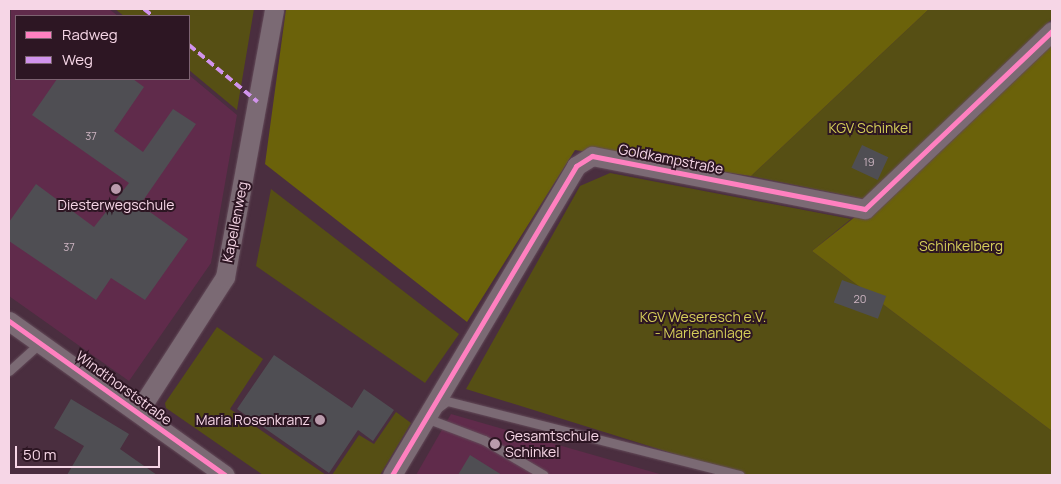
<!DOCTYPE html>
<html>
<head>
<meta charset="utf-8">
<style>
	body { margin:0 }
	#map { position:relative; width:1061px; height:484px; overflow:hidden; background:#4a2e3f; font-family:Manrope,sans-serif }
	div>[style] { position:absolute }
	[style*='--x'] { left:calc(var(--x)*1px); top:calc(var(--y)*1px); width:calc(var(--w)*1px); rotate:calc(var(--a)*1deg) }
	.built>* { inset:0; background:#602b4b }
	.green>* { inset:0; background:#564f14 }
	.forest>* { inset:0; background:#6b620a }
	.building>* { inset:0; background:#4f4e53; transform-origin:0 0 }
	.roads { filter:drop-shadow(0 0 1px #634b59) drop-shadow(0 0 1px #634b59) }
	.service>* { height:9px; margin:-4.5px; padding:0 4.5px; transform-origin:4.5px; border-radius:4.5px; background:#7b6a74 }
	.minor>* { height:19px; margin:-9.5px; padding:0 9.5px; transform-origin:9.5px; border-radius:9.5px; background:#7b6a74 }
	.quiet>* { height:4px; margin-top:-2px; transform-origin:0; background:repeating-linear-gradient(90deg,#d193ec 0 8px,transparent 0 12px) }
	.cycleway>* { height:5px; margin:-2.5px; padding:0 2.5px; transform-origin:2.5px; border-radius:2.5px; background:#ff80c0 }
	.dots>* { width:14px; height:14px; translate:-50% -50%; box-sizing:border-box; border:2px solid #2d1623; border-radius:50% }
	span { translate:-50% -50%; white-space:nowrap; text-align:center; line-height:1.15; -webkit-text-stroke:4px #2d1623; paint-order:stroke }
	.number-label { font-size:11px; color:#ccb4c1 }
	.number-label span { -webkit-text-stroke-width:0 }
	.park-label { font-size:14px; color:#d5ce59 }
	.street-label { font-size:14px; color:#f6d6e6 }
	.poi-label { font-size:14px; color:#f6d6e6 }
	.right { translate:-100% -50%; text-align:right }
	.left { translate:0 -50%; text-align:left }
	.frame { position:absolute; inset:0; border:10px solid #f6d6e6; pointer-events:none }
	.legend { position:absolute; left:15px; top:15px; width:175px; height:65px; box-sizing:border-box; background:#2d1623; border:1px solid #7d6371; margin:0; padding:6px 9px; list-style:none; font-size:15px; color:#f6d6e6 }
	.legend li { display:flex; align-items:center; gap:10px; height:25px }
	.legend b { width:25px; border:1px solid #7d6371 }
	.scale { position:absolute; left:15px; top:446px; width:145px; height:22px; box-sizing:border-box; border:2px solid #f6d6e6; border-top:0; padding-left:6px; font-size:15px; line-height:18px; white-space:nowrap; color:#f6d6e6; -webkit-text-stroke:4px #2d1623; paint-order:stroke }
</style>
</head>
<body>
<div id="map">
	<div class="built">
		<i style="clip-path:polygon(11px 9px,109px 9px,118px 16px,16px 16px,16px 79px,189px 79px,189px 75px,237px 115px,211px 263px,129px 381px,9px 296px)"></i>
		<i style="clip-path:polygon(451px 414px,663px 475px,416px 475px)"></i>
	</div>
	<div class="green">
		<i style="clip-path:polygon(115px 9px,254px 9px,237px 110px,189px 70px,189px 16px,124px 16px)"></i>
		<i style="clip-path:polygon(929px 9px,1052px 9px,1052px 19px,864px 199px,751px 176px)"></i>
		<i style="clip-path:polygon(610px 173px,851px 219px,812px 251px,1052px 431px,1052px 475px,742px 475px,466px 389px,580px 186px)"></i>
		<i style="clip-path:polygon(271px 189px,459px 334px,425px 383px,256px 266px)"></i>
		<i style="clip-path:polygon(217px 327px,263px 359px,230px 409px,326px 475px,263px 475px,166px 408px,165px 403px)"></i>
		<i style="clip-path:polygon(396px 412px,411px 423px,380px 475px,332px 475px,359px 435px,374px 444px)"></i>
	</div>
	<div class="forest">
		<i style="clip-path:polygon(286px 9px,929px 9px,751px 176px,575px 150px,467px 322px,265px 164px)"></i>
		<i style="clip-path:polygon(1052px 35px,1052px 431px,812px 251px,865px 209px)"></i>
	</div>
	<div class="building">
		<i style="clip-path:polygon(57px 79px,133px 79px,144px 87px,114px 131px,143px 152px,173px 109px,196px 124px,140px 205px,188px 239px,145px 300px,111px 278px,96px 300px,9px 241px,9px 222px,36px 184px,94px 227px,129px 183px,32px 115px)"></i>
		<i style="left:862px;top:145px;width:29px;height:25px;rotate:25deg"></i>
		<i style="left:842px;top:280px;width:47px;height:24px;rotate:20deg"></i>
		<i style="clip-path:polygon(274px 355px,352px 408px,364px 389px,394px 410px,373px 441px,358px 430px,329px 473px,237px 409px)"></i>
		<i style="clip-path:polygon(71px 399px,129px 434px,120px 449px,157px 475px,67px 475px,84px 446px,54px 428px)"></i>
		<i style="clip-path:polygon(470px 455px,502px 475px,458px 475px)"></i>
	</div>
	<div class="roads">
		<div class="service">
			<i style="--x:9;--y:371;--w:42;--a:-42.1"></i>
			<i style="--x:439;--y:407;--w:10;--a:-37"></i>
			<i style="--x:447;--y:401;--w:302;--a:14.2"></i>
			<i style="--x:426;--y:418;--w:62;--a:20.8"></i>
			<i style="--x:484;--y:440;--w:69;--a:30.3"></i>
		</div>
		<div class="minor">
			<i style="--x:9;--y:321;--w:265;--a:35.5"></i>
			<i style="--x:138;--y:412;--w:161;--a:-57.2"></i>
			<i style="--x:225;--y:277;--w:272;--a:-79.6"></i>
			<i style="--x:392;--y:475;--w:360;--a:-59.2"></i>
			<i style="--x:576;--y:166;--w:19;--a:-32"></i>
			<i style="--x:592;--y:156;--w:278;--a:11"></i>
			<i style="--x:865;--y:209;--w:258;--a:-43.6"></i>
		</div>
	</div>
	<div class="quiet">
		<i style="--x:144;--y:9;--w:11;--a:38"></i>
		<i style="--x:189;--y:45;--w:89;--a:39.6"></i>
	</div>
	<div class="cycleway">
		<i style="--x:9;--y:321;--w:265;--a:35.5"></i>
		<i style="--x:392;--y:475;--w:360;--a:-59.2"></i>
		<i style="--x:576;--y:166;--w:19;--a:-32"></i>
		<i style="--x:592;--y:156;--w:278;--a:11"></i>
		<i style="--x:865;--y:209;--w:258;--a:-43.6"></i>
	</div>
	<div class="dots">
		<i style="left:116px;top:189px;background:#ba9bac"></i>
		<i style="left:320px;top:420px;background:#ba9bac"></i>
		<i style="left:495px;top:444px;background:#ba9bac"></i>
	</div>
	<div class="number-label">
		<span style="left:91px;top:136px">37</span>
		<span style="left:869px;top:162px">19</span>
		<span style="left:69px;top:247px">37</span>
		<span style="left:860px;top:299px">20</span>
	</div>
	<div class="park-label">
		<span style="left:870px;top:128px">KGV Schinkel</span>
		<span style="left:961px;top:246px">Schinkelberg</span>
		<span style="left:703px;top:325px">KGV Weseresch e.V.<br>- Marienanlage</span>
	</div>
	<div class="street-label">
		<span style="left:671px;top:159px;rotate:11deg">Goldkampstraße</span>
		<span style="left:235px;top:222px;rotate:-79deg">Kapellenweg</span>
		<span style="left:124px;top:388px;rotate:36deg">Windthorststraße</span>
	</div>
	<div class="poi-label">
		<span style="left:116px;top:205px">Diesterwegschule</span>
		<span class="right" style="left:310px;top:420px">Maria Rosenkranz</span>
		<span class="left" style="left:505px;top:444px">Gesamtschule<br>Schinkel</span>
	</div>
	<div class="frame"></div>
	<ul class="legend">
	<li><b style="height:6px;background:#ff80c0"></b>Radweg</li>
	<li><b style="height:6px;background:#d193ec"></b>Weg</li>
	</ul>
	<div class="scale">50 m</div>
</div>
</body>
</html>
